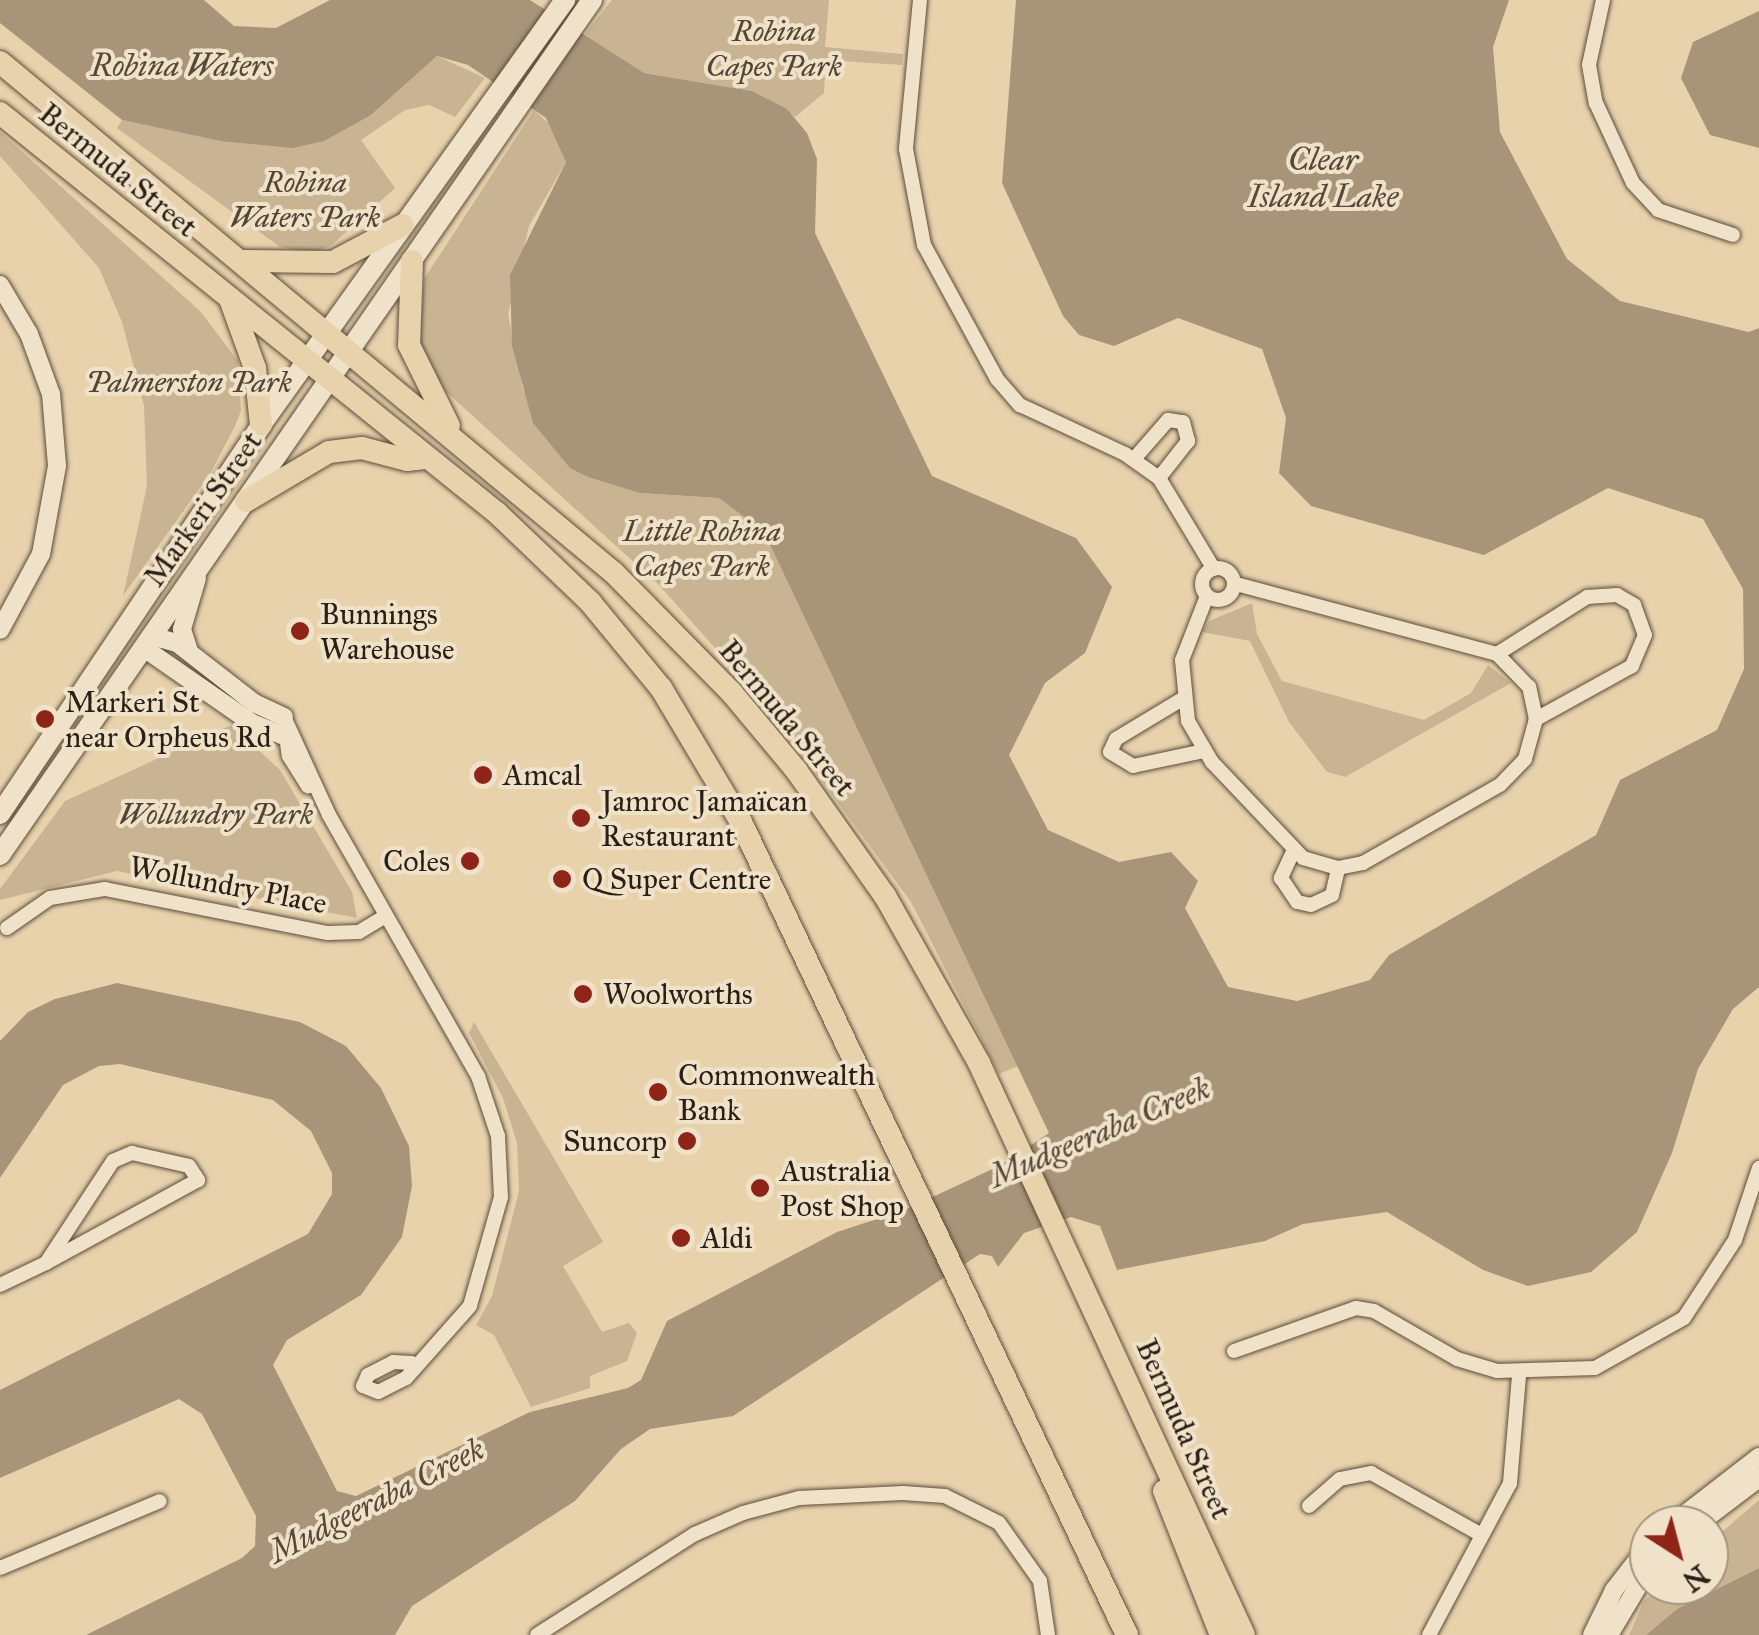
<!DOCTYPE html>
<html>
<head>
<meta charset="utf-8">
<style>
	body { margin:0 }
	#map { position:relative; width:1759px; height:1635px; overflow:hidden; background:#e8d2ac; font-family:"IM FELL Great Primer",serif }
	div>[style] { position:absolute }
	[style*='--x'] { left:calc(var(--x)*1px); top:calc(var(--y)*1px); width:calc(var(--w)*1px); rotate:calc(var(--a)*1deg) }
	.green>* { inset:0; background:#c8b492 }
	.water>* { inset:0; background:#a89579 }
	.roads { filter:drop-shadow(0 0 2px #5b4c3c) drop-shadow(0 0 2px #5b4c3c) }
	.minor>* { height:14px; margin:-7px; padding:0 7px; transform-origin:7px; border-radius:7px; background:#f0e2c9 }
	.minor>.ring { margin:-7px; padding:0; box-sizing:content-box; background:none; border:14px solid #f0e2c9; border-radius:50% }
	.tertiary>* { height:18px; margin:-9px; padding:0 9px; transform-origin:9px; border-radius:9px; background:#f0e2c9 }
	.secondary>* { height:20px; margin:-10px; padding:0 10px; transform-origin:10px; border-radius:10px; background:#f0e2c9 }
	.primary>* { height:22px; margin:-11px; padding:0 11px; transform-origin:11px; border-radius:11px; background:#e8d2ac }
	.dots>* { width:28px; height:28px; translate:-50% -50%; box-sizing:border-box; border:5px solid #f0e2c9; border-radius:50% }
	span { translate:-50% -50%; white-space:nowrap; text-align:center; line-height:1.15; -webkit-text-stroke:8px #f0e2c9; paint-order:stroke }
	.park-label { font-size:30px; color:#534535; font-style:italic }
	.street-label { font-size:30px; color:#2c2016 }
	.poi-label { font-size:30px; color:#2c2016 }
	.left { translate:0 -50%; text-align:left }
	.right { translate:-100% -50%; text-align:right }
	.water-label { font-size:32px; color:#574939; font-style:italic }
	.north { position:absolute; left:1629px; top:1505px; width:100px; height:100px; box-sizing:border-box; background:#f0e2c9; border:2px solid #a29481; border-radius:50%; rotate:144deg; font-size:28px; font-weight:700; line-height:40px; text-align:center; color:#2c2016 }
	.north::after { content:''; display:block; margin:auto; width:35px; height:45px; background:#8f2418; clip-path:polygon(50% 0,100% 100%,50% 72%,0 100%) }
</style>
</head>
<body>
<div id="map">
	<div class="green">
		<i style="clip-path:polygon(612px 0,829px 0,825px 47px,903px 54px,902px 65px,826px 60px,824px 93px,795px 117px,752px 91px,644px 73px,598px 48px,585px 34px)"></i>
		<i style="clip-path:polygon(437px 56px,485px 78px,455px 117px,429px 105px,405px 110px,361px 140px,395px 188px,332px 245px,313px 253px,280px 247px,117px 128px,122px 120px,220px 141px,371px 115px)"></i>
		<i style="clip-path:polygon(534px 110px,555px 129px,566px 162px,529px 226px,508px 314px,523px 390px,640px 493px,719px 498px,764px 532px,1018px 1066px,999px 1074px,911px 902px,770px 710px,659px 585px,441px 387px,419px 351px,424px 279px)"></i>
		<i style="clip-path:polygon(0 132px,200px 311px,238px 361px,241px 411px,234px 428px,211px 472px,123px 596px,147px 486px,144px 406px,122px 322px,99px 268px,0 156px)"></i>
		<i style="clip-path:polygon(1252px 603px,1257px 634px,1282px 681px,1424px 720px,1471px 693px,1488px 665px,1511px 683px,1345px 777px,1327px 772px,1289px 722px,1250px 641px,1202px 632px,1209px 621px)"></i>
		<i style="clip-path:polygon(231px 725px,280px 770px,352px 892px,357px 918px,117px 871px,0 900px,0 889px,65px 801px)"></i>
		<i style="clip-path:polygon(474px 1022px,603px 1242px,563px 1266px,602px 1332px,629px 1323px,637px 1333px,627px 1361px,590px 1376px,590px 1388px,531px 1407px,494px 1335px,476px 1325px,492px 1296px,519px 1191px,517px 1143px,503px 1098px,469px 1033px)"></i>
		<i style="clip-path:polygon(1759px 1500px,1759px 1568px,1677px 1609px,1646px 1635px,1629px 1635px,1644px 1601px,1662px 1585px,1709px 1585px,1709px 1543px)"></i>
	</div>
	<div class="water">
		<i style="clip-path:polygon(0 0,204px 0,234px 26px,276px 28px,330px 0,530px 0,644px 73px,752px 91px,787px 109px,807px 133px,817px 159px,815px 233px,932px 476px,1076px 538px,1112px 587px,1085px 653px,1045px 683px,1009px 755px,1048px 830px,1119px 862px,1171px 852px,1198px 881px,1185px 908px,1228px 987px,1297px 1001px,1370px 980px,1389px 955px,1596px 835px,1620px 780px,1717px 730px,1744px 669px,1743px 589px,1703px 519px,1608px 488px,1484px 555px,1311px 506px,1279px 473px,1286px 418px,1262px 349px,1178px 318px,1114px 346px,1079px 335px,1063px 316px,1002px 183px,1016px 0,1509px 0,1493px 47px,1500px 132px,1567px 259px,1620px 301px,1749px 332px,1759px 328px,1759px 987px,1733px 1009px,1698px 1069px,1672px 1153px,1637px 1232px,1591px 1272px,1528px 1286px,1483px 1270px,1387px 1212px,1303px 1224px,1265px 1241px,1117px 1270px,1100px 1226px,1071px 1217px,1024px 1233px,998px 1267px,992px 1256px,980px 1254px,733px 1416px,650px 1429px,621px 1449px,575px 1501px,412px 1606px,395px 1635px,86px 1635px,242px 1558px,255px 1546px,256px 1516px,202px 1414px,179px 1399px,0 1478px,0 1390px,308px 1234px,332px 1194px,332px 1173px,311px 1131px,273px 1100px,120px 1064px,99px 1066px,63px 1085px,0 1178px,0 1041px,28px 1012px,55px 999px,117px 983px,300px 1022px,346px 1046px,381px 1088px,409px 1146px,412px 1186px,402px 1237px,361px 1295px,287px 1340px,273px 1365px,337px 1491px,356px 1496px,530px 1412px,628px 1388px,641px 1380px,667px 1321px,837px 1232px,905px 1210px,1001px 1165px,1049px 1133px,764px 532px,719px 498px,640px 493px,588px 477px,570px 468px,533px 423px,512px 346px,510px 275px,566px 162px,546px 118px,468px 65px,437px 56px,371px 115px,324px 141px,293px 148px,220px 141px,122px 120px,0 23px)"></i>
		<i style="clip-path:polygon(1759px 11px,1759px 148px,1710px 135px,1681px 78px,1693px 42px)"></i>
		<i style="clip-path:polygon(1759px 1568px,1759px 1635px,1646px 1635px,1677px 1609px)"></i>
	</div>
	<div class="roads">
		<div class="minor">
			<i style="--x:920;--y:0;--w:150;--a:95.4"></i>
			<i style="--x:906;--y:149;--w:98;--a:79.4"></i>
			<i style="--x:924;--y:245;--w:153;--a:61.4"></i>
			<i style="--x:997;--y:379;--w:35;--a:49"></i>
			<i style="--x:1020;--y:405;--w:116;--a:25"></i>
			<i style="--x:1125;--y:454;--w:42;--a:35.2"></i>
			<i style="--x:1159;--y:478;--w:106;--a:58.9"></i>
			<i style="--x:1603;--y:0;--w:66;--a:102.2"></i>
			<i style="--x:1589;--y:65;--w:39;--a:80"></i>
			<i style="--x:1596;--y:103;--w:88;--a:65.2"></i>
			<i style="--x:1633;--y:183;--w:37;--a:47"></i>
			<i style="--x:1658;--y:210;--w:79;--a:18.4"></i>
			<i style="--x:1134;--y:459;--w:52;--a:-48.9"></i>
			<i style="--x:1168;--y:420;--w:15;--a:8"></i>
			<i style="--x:1183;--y:422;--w:20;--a:75"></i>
			<i style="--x:1188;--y:441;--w:47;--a:128.1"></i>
			<i class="ring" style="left:1202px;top:568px;width:18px;height:18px"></i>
			<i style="--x:1207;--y:596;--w:69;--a:111.3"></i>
			<i style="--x:1182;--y:660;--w:61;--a:84.4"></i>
			<i style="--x:1188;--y:721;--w:48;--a:59.7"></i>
			<i style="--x:1212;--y:762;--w:132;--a:46.5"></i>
			<i style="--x:1303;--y:858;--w:36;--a:16"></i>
			<i style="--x:1338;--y:868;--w:25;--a:-11"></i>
			<i style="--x:1363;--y:863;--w:158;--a:-29.7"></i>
			<i style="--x:1500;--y:785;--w:36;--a:-46"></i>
			<i style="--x:1525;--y:759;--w:41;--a:-74.6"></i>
			<i style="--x:1536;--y:719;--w:33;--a:-102"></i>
			<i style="--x:1529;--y:687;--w:46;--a:-134.1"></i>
			<i style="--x:1497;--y:654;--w:271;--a:-165"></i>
			<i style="--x:1497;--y:654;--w:107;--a:-32.3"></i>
			<i style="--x:1587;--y:597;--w:30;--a:-4"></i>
			<i style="--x:1617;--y:595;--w:20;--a:30"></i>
			<i style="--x:1634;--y:605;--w:32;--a:70"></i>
			<i style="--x:1645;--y:635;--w:34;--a:113"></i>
			<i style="--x:1632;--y:666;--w:110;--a:151.1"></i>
			<i style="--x:1184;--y:698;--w:79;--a:148.9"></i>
			<i style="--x:1116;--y:739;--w:14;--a:115"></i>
			<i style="--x:1110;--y:752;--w:27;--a:31"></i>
			<i style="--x:1133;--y:766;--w:73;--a:-11.9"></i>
			<i style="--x:284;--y:717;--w:108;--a:65.3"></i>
			<i style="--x:329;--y:815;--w:301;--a:60.3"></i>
			<i style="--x:478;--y:1076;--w:63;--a:71.6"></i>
			<i style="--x:498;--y:1136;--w:61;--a:87.2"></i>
			<i style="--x:501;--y:1197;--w:113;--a:105.9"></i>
			<i style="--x:470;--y:1306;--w:96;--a:131.6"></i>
			<i style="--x:406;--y:1378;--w:31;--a:153"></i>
			<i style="--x:378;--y:1392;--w:16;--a:-158"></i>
			<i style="--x:363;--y:1386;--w:12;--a:-66"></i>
			<i style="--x:368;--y:1375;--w:28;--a:-27"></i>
			<i style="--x:393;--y:1362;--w:19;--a:3"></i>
			<i style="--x:285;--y:729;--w:27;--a:82"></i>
			<i style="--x:289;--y:756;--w:36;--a:58"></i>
			<i style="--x:1293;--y:852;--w:29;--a:115"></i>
			<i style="--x:1281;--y:878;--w:29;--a:56"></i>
			<i style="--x:1297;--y:902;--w:14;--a:12"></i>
			<i style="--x:1311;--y:905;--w:23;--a:-25"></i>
			<i style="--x:1332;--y:895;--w:28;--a:-77"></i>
			<i style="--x:7;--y:928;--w:52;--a:-34.9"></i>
			<i style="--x:50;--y:898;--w:56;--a:-9.3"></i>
			<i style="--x:105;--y:889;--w:227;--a:11.2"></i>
			<i style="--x:328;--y:933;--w:31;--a:-2"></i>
			<i style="--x:359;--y:932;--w:31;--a:-31"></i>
			<i style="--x:132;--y:1153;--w:58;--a:12.8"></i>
			<i style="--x:189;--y:1166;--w:17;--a:57"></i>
			<i style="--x:198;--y:1180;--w:173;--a:151.4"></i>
			<i style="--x:46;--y:1263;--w:122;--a:-56.7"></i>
			<i style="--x:113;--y:1161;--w:21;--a:-23"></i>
			<i style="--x:0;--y:1285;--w:51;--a:-25.6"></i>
			<i style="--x:1234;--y:1351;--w:129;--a:-19.4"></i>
			<i style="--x:1356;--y:1308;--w:18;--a:9"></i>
			<i style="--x:1374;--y:1311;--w:96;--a:30"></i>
			<i style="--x:1457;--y:1359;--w:42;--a:16.7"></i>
			<i style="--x:1497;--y:1371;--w:98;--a:-1.8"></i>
			<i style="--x:1595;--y:1368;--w:102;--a:-29.3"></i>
			<i style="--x:1684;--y:1318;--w:93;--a:-56.8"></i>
			<i style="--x:1735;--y:1240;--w:76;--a:-71.6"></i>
			<i style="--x:1309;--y:1506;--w:41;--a:-41.1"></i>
			<i style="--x:1340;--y:1479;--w:32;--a:-11"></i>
			<i style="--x:1371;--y:1473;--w:123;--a:29.3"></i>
			<i style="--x:0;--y:1568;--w:173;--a:-22.7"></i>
			<i style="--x:537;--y:1635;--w:188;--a:-32.6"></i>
			<i style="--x:695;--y:1534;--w:52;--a:-23.6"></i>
			<i style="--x:743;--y:1513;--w:58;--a:-15"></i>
			<i style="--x:799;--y:1498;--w:104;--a:-2.8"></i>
			<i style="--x:903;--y:1493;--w:42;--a:4.1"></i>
			<i style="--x:945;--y:1496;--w:60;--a:26.6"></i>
			<i style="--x:999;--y:1523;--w:71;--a:54.7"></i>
			<i style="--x:1040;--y:1581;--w:55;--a:81.6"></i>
			<i style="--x:1429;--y:1635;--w:172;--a:-61.9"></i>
			<i style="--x:1510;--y:1483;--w:108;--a:-85.2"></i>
		</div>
		<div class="tertiary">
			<i style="--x:0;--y:285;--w:57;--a:59.4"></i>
			<i style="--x:29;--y:334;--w:64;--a:69.9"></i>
			<i style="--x:51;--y:394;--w:72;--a:85.2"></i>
			<i style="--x:57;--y:466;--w:89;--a:100.3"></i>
			<i style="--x:41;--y:554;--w:86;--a:118.3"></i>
			<i style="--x:152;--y:636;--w:26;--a:16"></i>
			<i style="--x:177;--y:643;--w:98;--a:37.9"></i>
			<i style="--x:254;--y:703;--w:33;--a:25"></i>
			<i style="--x:144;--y:648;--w:131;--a:34.8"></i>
			<i style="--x:252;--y:723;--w:35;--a:22"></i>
			<i style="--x:189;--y:651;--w:23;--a:-108"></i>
			<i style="--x:182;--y:629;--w:53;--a:-73.6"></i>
			<i style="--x:1671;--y:1525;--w:111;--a:-37.7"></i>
			<i style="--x:1697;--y:1525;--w:78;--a:-37.2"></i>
			<i style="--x:1592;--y:1635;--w:50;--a:-63.9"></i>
			<i style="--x:1614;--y:1590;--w:57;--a:-52.1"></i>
			<i style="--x:1609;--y:1635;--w:78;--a:-59.2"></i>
		</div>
		<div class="secondary">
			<i style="--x:0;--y:814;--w:468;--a:-56.1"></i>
			<i style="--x:261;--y:425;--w:523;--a:-54.42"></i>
			<i style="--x:0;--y:855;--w:1040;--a:-55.3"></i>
		</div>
		<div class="primary">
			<i style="--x:0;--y:62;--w:799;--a:39.77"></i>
			<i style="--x:614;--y:573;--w:167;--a:45.5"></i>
			<i style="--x:731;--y:692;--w:102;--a:50.2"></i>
			<i style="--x:796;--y:770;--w:154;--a:54.8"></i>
			<i style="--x:885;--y:896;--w:192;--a:60.6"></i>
			<i style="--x:979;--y:1063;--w:630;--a:65.14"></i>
			<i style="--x:0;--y:113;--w:638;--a:38.83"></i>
			<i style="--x:497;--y:513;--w:129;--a:43.7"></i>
			<i style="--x:590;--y:602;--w:112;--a:50.5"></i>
			<i style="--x:661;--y:688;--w:156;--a:59.2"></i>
			<i style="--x:741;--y:822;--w:900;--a:64.6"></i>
			<i style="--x:244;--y:261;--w:89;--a:0.6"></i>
			<i style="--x:333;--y:262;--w:79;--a:-27.9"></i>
			<i style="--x:412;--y:261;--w:84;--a:92"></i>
			<i style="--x:409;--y:345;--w:90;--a:63.7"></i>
			<i style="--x:230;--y:299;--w:73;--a:70.1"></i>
			<i style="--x:255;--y:368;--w:57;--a:84"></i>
			<i style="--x:246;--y:501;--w:96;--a:-30.6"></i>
			<i style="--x:329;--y:452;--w:33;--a:-7"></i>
			<i style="--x:362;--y:448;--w:47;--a:14.9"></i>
			<i style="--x:407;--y:460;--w:20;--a:-6"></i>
			<i style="--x:1164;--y:1491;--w:155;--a:68.4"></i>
		</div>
	</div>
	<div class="dots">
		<i style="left:300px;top:631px;background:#8f2418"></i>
		<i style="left:45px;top:719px;background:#8f2418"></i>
		<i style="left:483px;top:775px;background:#8f2418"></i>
		<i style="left:581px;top:818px;background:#8f2418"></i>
		<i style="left:470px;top:861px;background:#8f2418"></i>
		<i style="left:562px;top:879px;background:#8f2418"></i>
		<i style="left:583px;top:994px;background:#8f2418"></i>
		<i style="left:658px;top:1092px;background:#8f2418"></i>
		<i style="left:687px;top:1141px;background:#8f2418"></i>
		<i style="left:760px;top:1188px;background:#8f2418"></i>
		<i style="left:681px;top:1238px;background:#8f2418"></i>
	</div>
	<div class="park-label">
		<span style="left:774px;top:48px">Robina<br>Capes Park</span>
		<span style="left:305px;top:199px">Robina<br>Waters Park</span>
		<span style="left:189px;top:382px">Palmerston Park</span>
		<span style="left:702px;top:548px">Little Robina<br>Capes Park</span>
		<span style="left:216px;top:814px">Wollundry Park</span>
	</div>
	<div class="street-label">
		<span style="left:118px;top:170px;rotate:39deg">Bermuda Street</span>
		<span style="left:203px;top:509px;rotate:-55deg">Markeri Street</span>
		<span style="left:787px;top:718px;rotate:50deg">Bermuda Street</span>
		<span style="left:228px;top:885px;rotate:11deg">Wollundry Place</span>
		<span style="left:1184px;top:1429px;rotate:66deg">Bermuda Street</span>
	</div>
	<div class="poi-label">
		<span class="left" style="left:320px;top:631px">Bunnings<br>Warehouse</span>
		<span class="left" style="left:65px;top:719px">Markeri St<br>near Orpheus Rd</span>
		<span class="left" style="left:503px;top:775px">Amcal</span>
		<span class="left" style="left:601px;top:818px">Jamroc Jamaïcan<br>Restaurant</span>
		<span class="right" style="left:450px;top:861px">Coles</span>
		<span class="left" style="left:582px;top:879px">Q Super Centre</span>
		<span class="left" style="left:603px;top:994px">Woolworths</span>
		<span class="left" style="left:678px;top:1092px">Commonwealth<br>Bank</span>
		<span class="right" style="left:667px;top:1141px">Suncorp</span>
		<span class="left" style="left:780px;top:1188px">Australia<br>Post Shop</span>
		<span class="left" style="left:701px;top:1238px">Aldi</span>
	</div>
	<div class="water-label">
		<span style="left:182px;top:66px">Robina Waters</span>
		<span style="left:1323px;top:179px">Clear<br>Island Lake</span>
		<span style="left:1100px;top:1133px;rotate:-23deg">Mudgeeraba Creek</span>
		<span style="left:377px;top:1501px;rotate:-27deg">Mudgeeraba Creek</span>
	</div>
	<div class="north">N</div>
</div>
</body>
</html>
